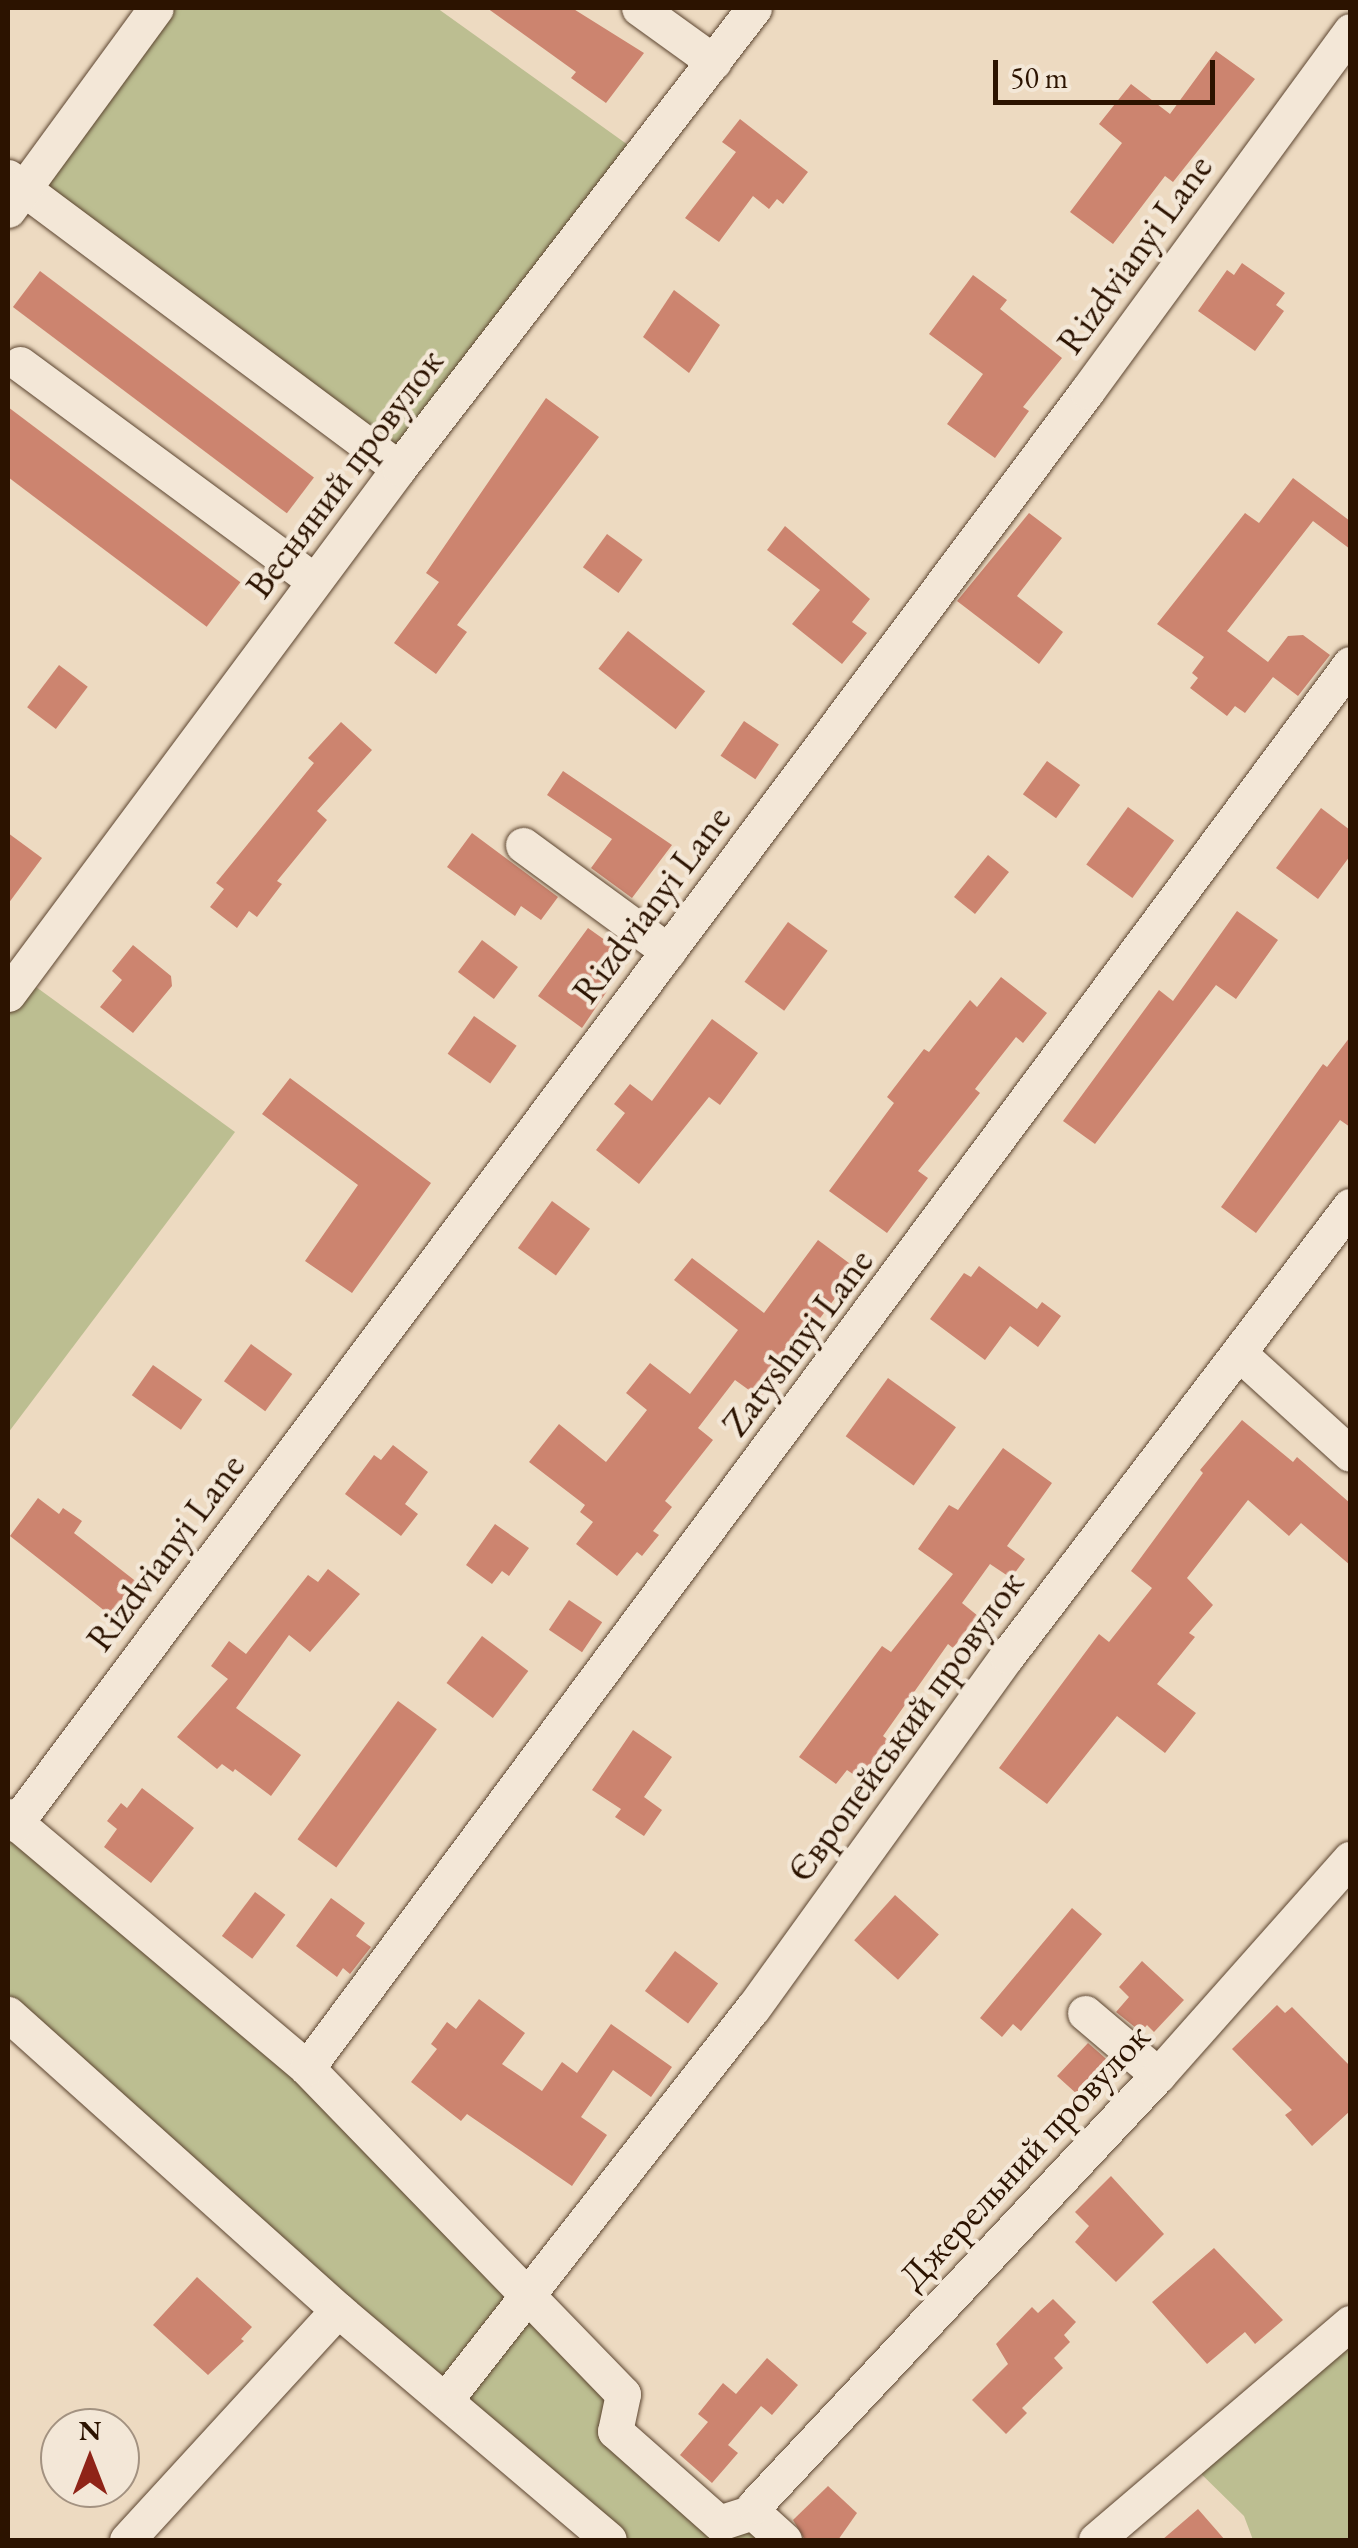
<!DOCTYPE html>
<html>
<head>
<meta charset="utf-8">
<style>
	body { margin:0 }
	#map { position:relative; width:1358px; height:2548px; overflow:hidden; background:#eddac1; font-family:"EB Garamond",serif }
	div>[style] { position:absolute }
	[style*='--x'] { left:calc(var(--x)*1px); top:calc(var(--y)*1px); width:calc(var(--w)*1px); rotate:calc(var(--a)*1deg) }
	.green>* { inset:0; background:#bcbe91 }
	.building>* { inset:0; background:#cc846f; transform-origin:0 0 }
	.roads { filter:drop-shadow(0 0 2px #5c4530) drop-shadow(0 0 2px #5c4530) }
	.minor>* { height:35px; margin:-17.5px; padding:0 17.5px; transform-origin:17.5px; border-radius:17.5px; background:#f3e7d7 }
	span { translate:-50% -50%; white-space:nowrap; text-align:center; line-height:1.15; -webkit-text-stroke:9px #f3e7d7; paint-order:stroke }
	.street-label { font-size:38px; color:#2c1300 }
	.frame { position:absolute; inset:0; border:10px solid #2c1300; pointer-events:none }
	.north { position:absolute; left:40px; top:2408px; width:100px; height:100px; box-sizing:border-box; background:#f3e7d7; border:2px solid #a39281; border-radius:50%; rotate:0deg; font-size:28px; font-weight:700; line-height:40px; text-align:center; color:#2c1300 }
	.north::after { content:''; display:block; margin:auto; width:35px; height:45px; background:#8f2418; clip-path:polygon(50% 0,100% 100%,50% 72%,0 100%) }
	.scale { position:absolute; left:993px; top:60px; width:222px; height:45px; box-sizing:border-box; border:5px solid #2c1300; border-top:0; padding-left:12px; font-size:30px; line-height:35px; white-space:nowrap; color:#2c1300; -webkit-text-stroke:8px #f3e7d7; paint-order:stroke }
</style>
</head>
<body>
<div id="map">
	<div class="green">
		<i style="clip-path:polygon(156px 8px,437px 8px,642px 155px,399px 468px,23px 189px)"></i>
		<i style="clip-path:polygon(21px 976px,235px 1132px,8px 1433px,8px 994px)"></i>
		<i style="clip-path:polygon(8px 1816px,307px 2068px,623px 2394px,615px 2431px,719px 2523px,784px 2540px,609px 2540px,8px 2014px)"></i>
		<i style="clip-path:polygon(1350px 2324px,1350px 2540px,1253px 2540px,1244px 2516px,1188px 2461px)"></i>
	</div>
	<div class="building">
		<i style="clip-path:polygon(487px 8px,572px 8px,644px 53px,606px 103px,571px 78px,576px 72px)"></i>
		<i style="clip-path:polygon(1216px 51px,1255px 79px,1173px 182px,1165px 176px,1113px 244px,1070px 212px,1122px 143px,1099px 124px,1131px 84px,1170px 114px)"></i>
		<i style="clip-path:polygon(740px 119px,808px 172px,783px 204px,777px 199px,769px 209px,753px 196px,719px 242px,685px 218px,736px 152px,722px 142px)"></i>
		<i style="clip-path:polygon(1242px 263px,1285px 293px,1276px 305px,1284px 311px,1255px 351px,1198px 311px,1227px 270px,1234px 275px)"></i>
		<i style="left:40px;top:271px;width:343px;height:45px;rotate:37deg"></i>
		<i style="clip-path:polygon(973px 275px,1007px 300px,1000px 309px,1062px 358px,1023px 407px,1029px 411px,995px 458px,947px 424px,983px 374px,929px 334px)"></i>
		<i style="clip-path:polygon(674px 290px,720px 325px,689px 373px,643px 337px)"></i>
		<i style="clip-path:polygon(546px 398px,599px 437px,457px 625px,467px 632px,436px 674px,394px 643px,439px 582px,426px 573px)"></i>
		<i style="left:8px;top:407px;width:291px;height:56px;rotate:37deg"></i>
		<i style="clip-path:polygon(1293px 478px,1350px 521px,1350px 549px,1313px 521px,1227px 631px,1268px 662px,1288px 636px,1303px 635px,1330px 655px,1298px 696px,1273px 677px,1245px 713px,1235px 706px,1227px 716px,1190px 688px,1198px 678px,1192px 673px,1204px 657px,1157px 624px,1245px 513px,1259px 523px)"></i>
		<i style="clip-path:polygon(1029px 513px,1062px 538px,1017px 596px,1063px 632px,1039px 664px,957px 601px)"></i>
		<i style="clip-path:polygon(785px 526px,870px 599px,852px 622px,867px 633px,842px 664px,792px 624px,820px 590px,767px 550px)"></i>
		<i style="left:607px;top:534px;width:44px;height:41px;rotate:36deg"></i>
		<i style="left:628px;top:631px;width:98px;height:48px;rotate:38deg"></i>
		<i style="left:59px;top:665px;width:36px;height:53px;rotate:37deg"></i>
		<i style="left:744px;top:721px;width:42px;height:42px;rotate:34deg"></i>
		<i style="clip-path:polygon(341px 722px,372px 750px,317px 811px,327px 820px,277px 881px,282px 884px,257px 917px,249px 911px,237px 928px,210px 907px,224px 889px,216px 883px,314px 763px,308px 758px)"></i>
		<i style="left:1047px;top:761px;width:41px;height:41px;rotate:36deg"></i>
		<i style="clip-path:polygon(563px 771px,672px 845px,632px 898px,591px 868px,612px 839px,547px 795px)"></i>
		<i style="left:1128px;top:807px;width:57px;height:71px;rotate:36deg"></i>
		<i style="clip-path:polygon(1321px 808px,1350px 830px,1350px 856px,1318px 899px,1276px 868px)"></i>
		<i style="clip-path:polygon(8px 833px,42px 858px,8px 904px)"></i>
		<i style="clip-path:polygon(472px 833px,558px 897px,541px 920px,521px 906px,515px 916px,447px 867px)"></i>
		<i style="left:988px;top:855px;width:27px;height:54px;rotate:39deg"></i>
		<i style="clip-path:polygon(1237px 911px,1278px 940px,1236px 999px,1216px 985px,1095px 1144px,1063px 1121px,1159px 990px,1173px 1001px)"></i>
		<i style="left:788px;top:922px;width:49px;height:74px;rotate:36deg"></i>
		<i style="clip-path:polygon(588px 928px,616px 948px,608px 959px,622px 969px,582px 1028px,538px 996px)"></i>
		<i style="left:482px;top:940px;width:45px;height:40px;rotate:37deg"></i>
		<i style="clip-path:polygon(133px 945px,171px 976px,172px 986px,133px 1033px,100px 1007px,122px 980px,112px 971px)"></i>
		<i style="clip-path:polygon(1001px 977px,1047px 1013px,1023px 1043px,1016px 1037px,975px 1089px,980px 1093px,918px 1171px,928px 1178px,887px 1233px,829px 1191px,894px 1103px,887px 1097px,924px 1049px,929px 1052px,970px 1000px,977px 1007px)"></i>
		<i style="left:474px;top:1016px;width:52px;height:46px;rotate:35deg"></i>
		<i style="clip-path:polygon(712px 1019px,758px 1053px,720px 1105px,709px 1097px,639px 1184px,596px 1150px,625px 1113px,614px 1104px,630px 1084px,652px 1101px)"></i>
		<i style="clip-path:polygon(1350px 1037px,1350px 1127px,1340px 1120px,1256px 1233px,1221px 1207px,1323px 1064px,1327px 1067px)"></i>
		<i style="clip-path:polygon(290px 1078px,431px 1183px,352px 1293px,305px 1261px,358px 1185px,262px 1114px)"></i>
		<i style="left:552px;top:1201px;width:47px;height:58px;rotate:36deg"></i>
		<i style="clip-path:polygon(818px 1240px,853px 1266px,847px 1274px,851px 1277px,760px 1398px,735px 1380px,698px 1428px,713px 1440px,665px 1501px,672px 1507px,653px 1531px,659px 1535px,642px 1556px,637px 1552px,617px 1576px,576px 1544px,593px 1522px,580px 1512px,585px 1505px,529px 1462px,559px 1424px,606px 1462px,647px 1410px,626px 1393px,650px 1363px,690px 1394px,738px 1330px,674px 1280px,692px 1258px,764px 1313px)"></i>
		<i style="clip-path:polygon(979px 1266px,1037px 1309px,1042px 1302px,1061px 1316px,1038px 1347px,1010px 1326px,985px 1360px,930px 1319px,964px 1273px,971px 1277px)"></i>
		<i style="left:251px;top:1344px;width:51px;height:46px;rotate:36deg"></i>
		<i style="left:153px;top:1365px;width:60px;height:37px;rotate:35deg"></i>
		<i style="left:888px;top:1378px;width:84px;height:72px;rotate:36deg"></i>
		<i style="clip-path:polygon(1242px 1420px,1293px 1462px,1297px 1457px,1350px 1503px,1350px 1565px,1301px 1523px,1289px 1536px,1248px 1500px,1187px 1578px,1213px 1605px,1189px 1633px,1195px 1637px,1157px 1684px,1196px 1713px,1165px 1753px,1117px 1716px,1047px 1804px,999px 1768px,1099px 1634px,1109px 1642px,1152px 1588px,1131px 1571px,1203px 1473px,1200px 1470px)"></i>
		<i style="clip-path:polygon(393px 1445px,428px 1472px,405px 1504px,418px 1514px,401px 1536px,345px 1494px,374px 1455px,381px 1460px)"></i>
		<i style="clip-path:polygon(1003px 1448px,1052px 1483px,1007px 1546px,1025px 1559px,1011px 1578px,990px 1564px,962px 1603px,978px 1616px,953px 1648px,948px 1644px,883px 1736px,888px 1740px,860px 1779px,847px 1770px,836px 1784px,799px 1757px,882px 1646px,891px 1652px,953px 1574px,918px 1549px,949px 1505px,958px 1510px)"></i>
		<i style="clip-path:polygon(38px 1498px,59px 1514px,63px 1508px,82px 1521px,74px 1533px,138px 1583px,127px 1597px,135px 1604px,120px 1623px,10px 1536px)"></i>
		<i style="clip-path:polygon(495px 1524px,529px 1548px,509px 1576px,502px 1571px,492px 1584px,466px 1565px)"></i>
		<i style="clip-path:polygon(328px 1569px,360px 1594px,310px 1652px,289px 1635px,236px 1708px,301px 1755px,271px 1796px,235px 1769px,233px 1772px,222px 1764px,217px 1769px,177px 1737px,228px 1679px,211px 1666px,229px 1641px,246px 1654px,308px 1575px,318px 1582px)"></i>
		<i style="left:569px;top:1600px;width:40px;height:36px;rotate:34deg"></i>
		<i style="left:482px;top:1636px;width:58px;height:59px;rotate:37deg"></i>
		<i style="left:398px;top:1701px;width:48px;height:171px;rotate:36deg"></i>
		<i style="clip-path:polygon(633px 1730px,672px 1757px,644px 1797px,662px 1810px,644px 1836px,615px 1817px,621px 1809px,592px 1790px)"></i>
		<i style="clip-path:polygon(142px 1788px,194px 1828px,151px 1883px,104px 1847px,117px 1829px,107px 1821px,121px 1803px,127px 1808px)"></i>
		<i style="left:255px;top:1892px;width:38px;height:55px;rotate:37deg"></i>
		<i style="left:895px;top:1895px;width:59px;height:61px;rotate:42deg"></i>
		<i style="clip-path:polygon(331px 1898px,365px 1923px,356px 1936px,371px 1947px,350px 1974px,343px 1968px,337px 1977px,296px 1946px)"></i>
		<i style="clip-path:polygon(1072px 1908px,1102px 1934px,1021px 2031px,1013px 2024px,1002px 2037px,980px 2018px)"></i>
		<i style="left:675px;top:1951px;width:54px;height:50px;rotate:37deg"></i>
		<i style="clip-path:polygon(1142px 1961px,1184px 2000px,1154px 2032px,1147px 2025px,1141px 2032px,1116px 2012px,1129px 1997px,1119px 1987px)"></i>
		<i style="clip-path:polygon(479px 1999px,525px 2033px,502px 2064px,542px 2091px,562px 2062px,577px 2073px,611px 2024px,672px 2067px,651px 2097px,613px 2070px,581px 2117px,607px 2135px,572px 2186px,467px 2114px,461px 2121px,411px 2082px,437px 2049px,431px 2044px,447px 2022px,456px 2029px)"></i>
		<i style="clip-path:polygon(1277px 2005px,1285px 2013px,1292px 2007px,1350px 2066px,1350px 2111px,1312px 2146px,1285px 2115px,1292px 2110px,1232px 2049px)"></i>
		<i style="clip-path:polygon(1088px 2043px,1112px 2064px,1107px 2069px,1114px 2075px,1088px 2104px,1057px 2076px)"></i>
		<i style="clip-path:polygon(1111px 2176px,1164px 2234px,1116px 2282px,1075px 2242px,1089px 2226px,1075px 2212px)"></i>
		<i style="clip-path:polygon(1214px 2248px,1283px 2320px,1255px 2344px,1245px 2332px,1207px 2364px,1152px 2302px)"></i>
		<i style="clip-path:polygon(197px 2277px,252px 2327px,241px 2339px,244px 2341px,208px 2375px,153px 2325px)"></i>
		<i style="clip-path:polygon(1053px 2299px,1076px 2322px,1064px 2335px,1070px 2342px,1054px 2358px,1063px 2368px,1022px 2408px,1027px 2413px,1006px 2434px,972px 2400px,1008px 2364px,996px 2344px,1032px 2307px,1038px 2313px)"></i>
		<i style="clip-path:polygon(767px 2358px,798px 2385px,772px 2415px,761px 2406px,728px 2445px,738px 2453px,712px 2483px,680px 2455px,708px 2422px,698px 2414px,723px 2383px,736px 2394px)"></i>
		<i style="clip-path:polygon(828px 2486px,857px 2513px,838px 2540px,805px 2540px,793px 2520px)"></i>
		<i style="clip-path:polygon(1198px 2509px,1225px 2540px,1162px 2540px)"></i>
	</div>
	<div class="roads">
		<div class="minor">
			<i style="--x:639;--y:8;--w:92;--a:35.8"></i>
			<i style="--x:8;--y:177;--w:487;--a:36.7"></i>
			<i style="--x:8;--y:210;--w:250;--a:-53.8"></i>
			<i style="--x:20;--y:364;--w:365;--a:36.4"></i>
			<i style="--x:523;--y:845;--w:180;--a:36.2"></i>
			<i style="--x:8;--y:994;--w:655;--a:-53.37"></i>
			<i style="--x:399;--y:468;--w:581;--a:-52.34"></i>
			<i style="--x:1241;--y:1355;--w:147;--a:42.2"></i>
			<i style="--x:8;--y:1816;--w:391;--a:40.1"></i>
			<i style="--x:307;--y:2068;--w:454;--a:45.9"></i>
			<i style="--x:623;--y:2394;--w:38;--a:102"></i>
			<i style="--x:615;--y:2431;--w:139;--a:41.5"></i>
			<i style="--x:719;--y:2523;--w:36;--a:-18"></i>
			<i style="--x:753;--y:2512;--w:42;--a:42.1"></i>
			<i style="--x:15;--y:1824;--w:1790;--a:-53.2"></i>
			<i style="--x:1087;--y:391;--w:446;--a:-53.8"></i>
			<i style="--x:1085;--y:2013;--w:96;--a:40.3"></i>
			<i style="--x:8;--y:2014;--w:443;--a:41.9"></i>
			<i style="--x:338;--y:2310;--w:355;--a:40.3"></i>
			<i style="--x:307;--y:2068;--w:1749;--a:-53.39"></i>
			<i style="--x:446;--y:2399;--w:497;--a:-51.9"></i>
			<i style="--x:753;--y:2008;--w:434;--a:-54.2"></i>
			<i style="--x:1007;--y:1656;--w:566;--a:-52.68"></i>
			<i style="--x:754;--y:2506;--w:591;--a:-46.85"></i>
			<i style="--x:1158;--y:2075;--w:289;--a:-48.4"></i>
			<i style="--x:127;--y:2540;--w:312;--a:-47.5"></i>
			<i style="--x:1096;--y:2540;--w:334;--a:-40.5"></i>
		</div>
	</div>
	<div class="street-label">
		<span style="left:1134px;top:254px;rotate:-54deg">Rizdvianyi Lane</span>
		<span style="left:344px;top:473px;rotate:-53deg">Весняний провулок</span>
		<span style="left:651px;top:904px;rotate:-53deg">Rizdvianyi Lane</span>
		<span style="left:797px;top:1342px;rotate:-53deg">Zatyshnyi Lane</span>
		<span style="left:165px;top:1552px;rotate:-53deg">Rizdvianyi Lane</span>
		<span style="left:905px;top:1726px;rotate:-54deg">Європейський провулок</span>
		<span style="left:1024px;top:2156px;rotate:-47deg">Джерельний провулок</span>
	</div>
	<div class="frame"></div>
	<div class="north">N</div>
	<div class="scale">50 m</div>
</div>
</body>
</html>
